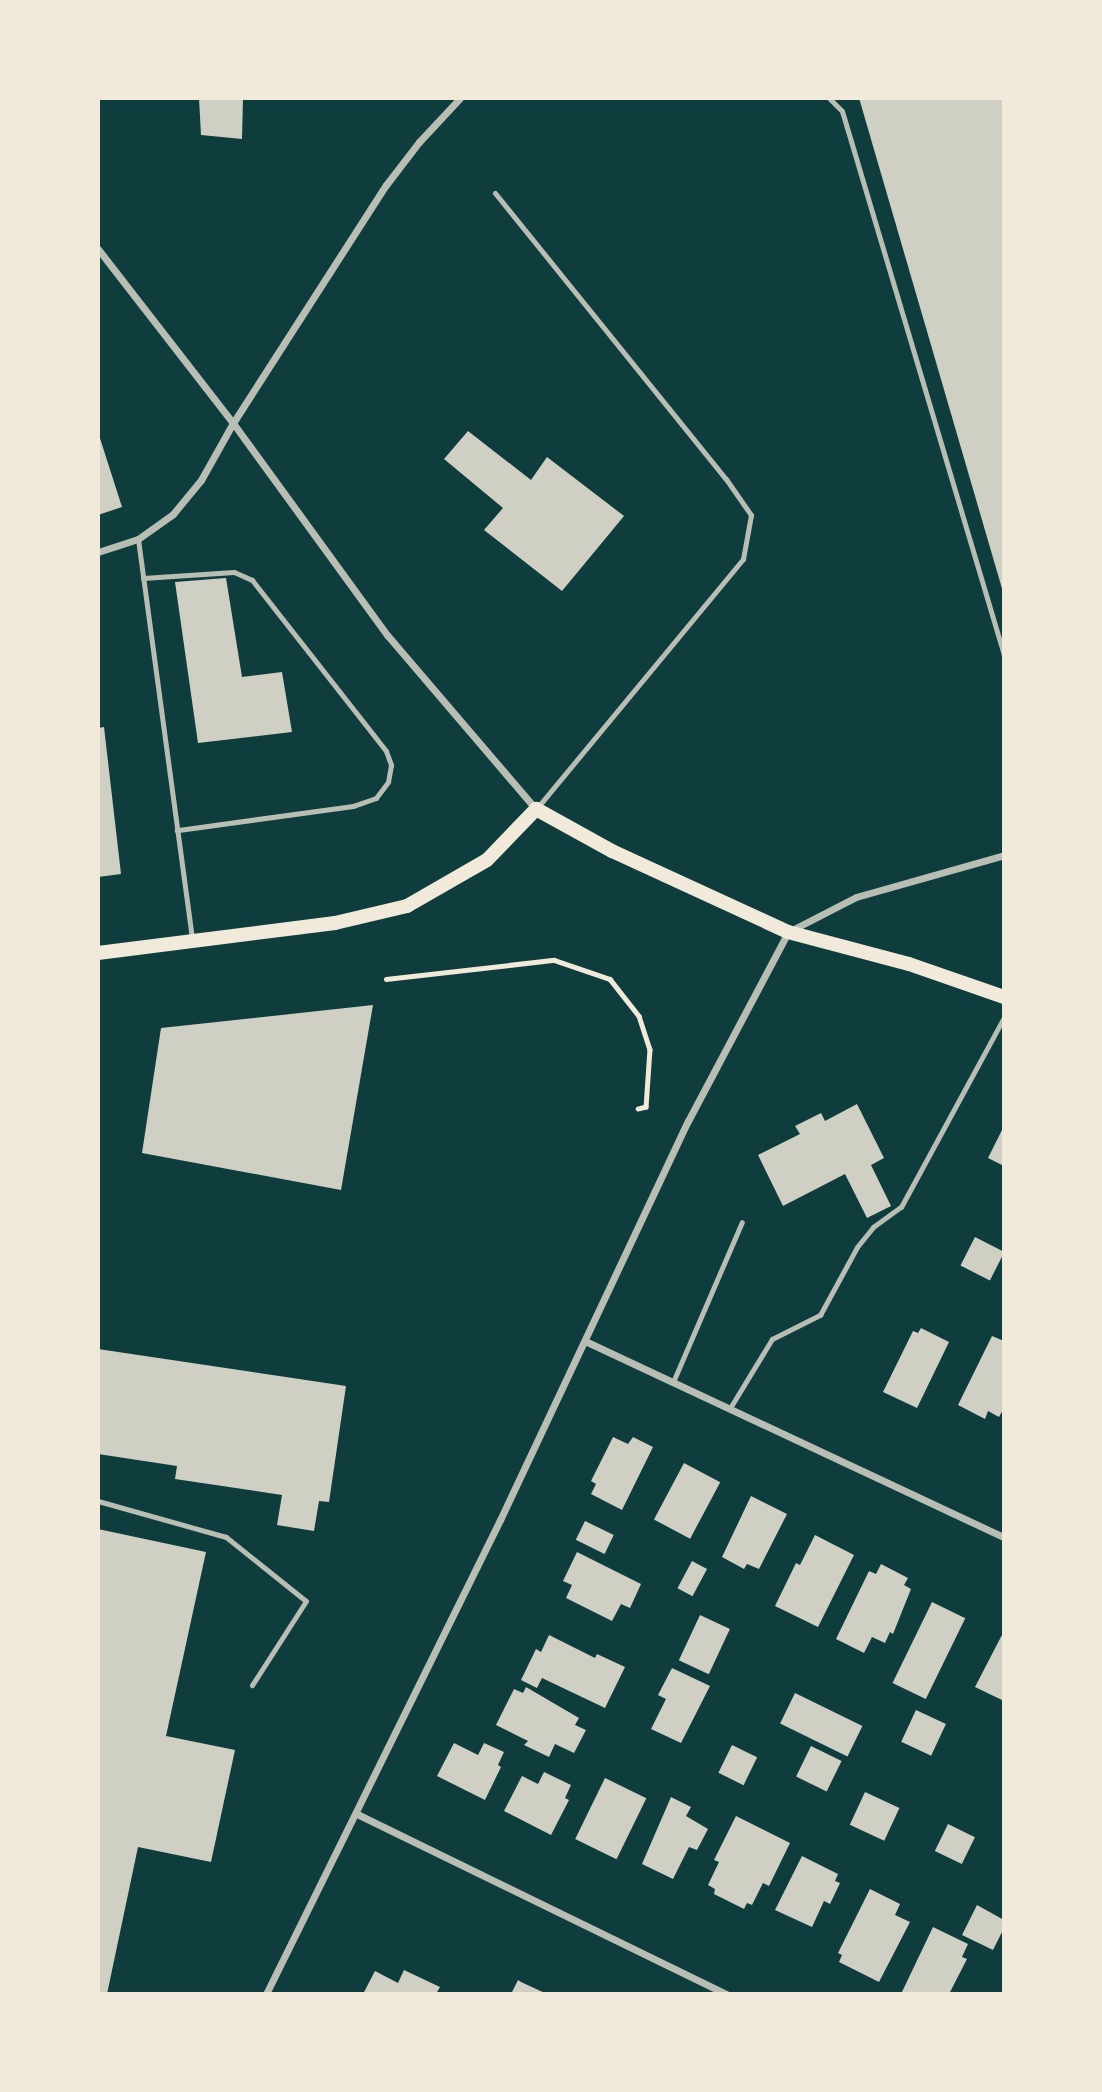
<!DOCTYPE html>
<html>
<head>
<meta charset="utf-8">
<style>
	body { margin:0 }
	#map { position:relative; width:1102px; height:2092px; overflow:hidden; background:#0f3d3e; font-family:Cabin,sans-serif }
	div>[style] { position:absolute }
	[style*='--x'] { left:calc(var(--x)*1px); top:calc(var(--y)*1px); width:calc(var(--w)*1px); rotate:calc(var(--a)*1deg) }
	.building>* { inset:0; background:#cfcfc3; transform-origin:0 0 }
	.path>* { height:4.5px; margin:-2.25px; padding:0 2.25px; transform-origin:2.25px; border-radius:2.25px; background:#f1e9da }
	.service>* { height:5px; margin:-2.5px; padding:0 2.5px; transform-origin:2.5px; border-radius:2.5px; background:#b8beb3 }
	.minor>* { height:7px; margin:-3.5px; padding:0 3.5px; transform-origin:3.5px; border-radius:3.5px; background:#b8beb3 }
	.secondary>* { height:14px; margin:-7px; padding:0 7px; transform-origin:7px; border-radius:7px; background:#f1e9da }
	span { translate:-50% -50%; white-space:nowrap; text-align:center; line-height:1.15; -webkit-text-stroke:5px #f1e9da; paint-order:stroke }
	.frame { position:absolute; inset:0; border:100px solid #f1e9da; pointer-events:none }
</style>
</head>
<body>
<div id="map">
	<div class="building">
		<i style="clip-path:polygon(199px 98px,243px 98px,242px 139px,201px 135px)"></i>
		<i style="clip-path:polygon(859px 98px,1004px 98px,1004px 592px,1003px 592px)"></i>
		<i style="clip-path:polygon(468px 431px,531px 480px,547px 457px,624px 516px,562px 591px,484px 530px,503px 508px,444px 459px)"></i>
		<i style="clip-path:polygon(98px 432px,122px 507px,98px 515px)"></i>
		<i style="clip-path:polygon(226px 578px,242px 677px,282px 672px,292px 732px,198px 743px,175px 582px)"></i>
		<i style="clip-path:polygon(104px 727px,121px 874px,98px 877px,98px 728px)"></i>
		<i style="clip-path:polygon(373px 1005px,341px 1190px,142px 1153px,161px 1028px)"></i>
		<i style="clip-path:polygon(857px 1104px,884px 1158px,871px 1165px,891px 1206px,867px 1218px,845px 1174px,783px 1206px,758px 1155px,800px 1134px,795px 1126px,821px 1113px,825px 1121px)"></i>
		<i style="clip-path:polygon(1004px 1126px,1004px 1166px,988px 1158px)"></i>
		<i style="left:975px;top:1237px;width:33px;height:32px;rotate:27deg"></i>
		<i style="clip-path:polygon(921px 1328px,949px 1342px,917px 1408px,883px 1392px,913px 1331px,918px 1333px)"></i>
		<i style="clip-path:polygon(992px 1336px,1004px 1341px,1004px 1408px,999px 1417px,988px 1411px,985px 1419px,958px 1405px)"></i>
		<i style="clip-path:polygon(98px 1349px,346px 1386px,329px 1502px,319px 1501px,314px 1531px,277px 1525px,282px 1495px,175px 1479px,177px 1466px,98px 1454px)"></i>
		<i style="clip-path:polygon(613px 1437px,628px 1444px,633px 1437px,653px 1447px,622px 1510px,591px 1494px,596px 1484px,591px 1481px)"></i>
		<i style="left:684px;top:1463px;width:41px;height:64px;rotate:28deg"></i>
		<i style="clip-path:polygon(751px 1496px,787px 1514px,759px 1569px,747px 1564px,744px 1569px,722px 1557px)"></i>
		<i style="left:585px;top:1521px;width:32px;height:21px;rotate:26deg"></i>
		<i style="clip-path:polygon(98px 1529px,206px 1552px,166px 1736px,235px 1750px,211px 1862px,138px 1847px,107px 1994px,98px 1994px)"></i>
		<i style="clip-path:polygon(815px 1535px,854px 1555px,818px 1627px,775px 1606px,796px 1563px,800px 1565px)"></i>
		<i style="clip-path:polygon(577px 1552px,641px 1584px,630px 1608px,621px 1604px,612px 1621px,566px 1598px,572px 1585px,563px 1581px)"></i>
		<i style="left:692px;top:1561px;width:17px;height:31px;rotate:28deg"></i>
		<i style="clip-path:polygon(881px 1564px,908px 1578px,904px 1585px,911px 1589px,893px 1634px,890px 1632px,885px 1643px,872px 1637px,864px 1653px,836px 1639px,869px 1571px,876px 1574px)"></i>
		<i style="left:932px;top:1602px;width:37px;height:90px;rotate:26deg"></i>
		<i style="left:700px;top:1615px;width:33px;height:50px;rotate:25deg"></i>
		<i style="clip-path:polygon(1004px 1631px,1004px 1701px,975px 1687px)"></i>
		<i style="clip-path:polygon(549px 1635px,595px 1658px,597px 1654px,625px 1667px,605px 1708px,542px 1678px,537px 1688px,521px 1680px,536px 1649px,541px 1652px)"></i>
		<i style="clip-path:polygon(672px 1668px,710px 1686px,681px 1743px,651px 1729px,666px 1699px,658px 1695px)"></i>
		<i style="clip-path:polygon(526px 1687px,579px 1718px,575px 1725px,586px 1730px,574px 1753px,555px 1744px,549px 1757px,524px 1745px,528px 1741px,496px 1725px,514px 1689px,523px 1693px)"></i>
		<i style="left:795px;top:1693px;width:75px;height:34px;rotate:26deg"></i>
		<i style="left:916px;top:1710px;width:33px;height:35px;rotate:25deg"></i>
		<i style="clip-path:polygon(454px 1743px,478px 1755px,484px 1743px,504px 1752px,498px 1765px,501px 1767px,485px 1800px,437px 1776px)"></i>
		<i style="left:732px;top:1745px;width:28px;height:31px;rotate:26deg"></i>
		<i style="left:811px;top:1746px;width:34px;height:34px;rotate:26deg"></i>
		<i style="clip-path:polygon(544px 1772px,571px 1785px,565px 1798px,569px 1800px,551px 1835px,504px 1811px,522px 1776px,538px 1784px)"></i>
		<i style="left:605px;top:1778px;width:46px;height:68px;rotate:26deg"></i>
		<i style="left:865px;top:1792px;width:38px;height:36px;rotate:25deg"></i>
		<i style="clip-path:polygon(671px 1797px,691px 1807px,686px 1816px,708px 1829px,697px 1850px,689px 1847px,673px 1879px,642px 1864px)"></i>
		<i style="clip-path:polygon(736px 1816px,790px 1843px,769px 1886px,763px 1883px,752px 1905px,747px 1903px,744px 1909px,714px 1894px,715px 1889px,708px 1885px,719px 1862px,714px 1860px)"></i>
		<i style="left:948px;top:1824px;width:30px;height:30px;rotate:26deg"></i>
		<i style="clip-path:polygon(802px 1856px,838px 1874px,835px 1881px,840px 1883px,830px 1904px,824px 1901px,812px 1927px,775px 1910px)"></i>
		<i style="clip-path:polygon(870px 1889px,900px 1904px,895px 1915px,910px 1922px,879px 1982px,839px 1962px,842px 1955px,838px 1953px)"></i>
		<i style="clip-path:polygon(977px 1905px,1004px 1920px,1004px 1928px,993px 1950px,962px 1935px)"></i>
		<i style="clip-path:polygon(933px 1927px,968px 1944px,962px 1957px,967px 1959px,949px 1994px,901px 1994px)"></i>
		<i style="clip-path:polygon(404px 1970px,440px 1987px,436px 1994px,363px 1994px,375px 1971px,398px 1983px)"></i>
		<i style="clip-path:polygon(518px 1980px,521px 1982px,547px 1994px,511px 1994px)"></i>
	</div>
	<div class="path">
		<i style="--x:386;--y:979;--w:169;--a:-6.5"></i>
		<i style="--x:554;--y:960;--w:59;--a:18.7"></i>
		<i style="--x:610;--y:979;--w:47;--a:51.9"></i>
		<i style="--x:639;--y:1016;--w:35;--a:72"></i>
		<i style="--x:650;--y:1049;--w:58;--a:93.9"></i>
		<i style="--x:646;--y:1107;--w:8;--a:166"></i>
	</div>
	<div class="service">
		<i style="--x:829;--y:98;--w:18;--a:45"></i>
		<i style="--x:842;--y:111;--w:568;--a:73.42"></i>
		<i style="--x:495;--y:193;--w:368;--a:51.1"></i>
		<i style="--x:726;--y:479;--w:44;--a:55.2"></i>
		<i style="--x:751;--y:515;--w:45;--a:100.3"></i>
		<i style="--x:743;--y:559;--w:325;--a:129.6"></i>
		<i style="--x:138;--y:539;--w:404;--a:82.3"></i>
		<i style="--x:143;--y:578;--w:91;--a:-3.8"></i>
		<i style="--x:234;--y:572;--w:20;--a:24"></i>
		<i style="--x:252;--y:580;--w:217;--a:51.9"></i>
		<i style="--x:386;--y:751;--w:15;--a:70"></i>
		<i style="--x:391;--y:765;--w:17;--a:100"></i>
		<i style="--x:388;--y:782;--w:20;--a:127"></i>
		<i style="--x:376;--y:798;--w:24;--a:161"></i>
		<i style="--x:353;--y:806;--w:178;--a:172.2"></i>
		<i style="--x:673;--y:1382;--w:174;--a:-66.7"></i>
		<i style="--x:730;--y:1408;--w:81;--a:-58.7"></i>
		<i style="--x:772;--y:1339;--w:54;--a:-26.6"></i>
		<i style="--x:820;--y:1315;--w:77;--a:-61.4"></i>
		<i style="--x:857;--y:1247;--w:26;--a:-51"></i>
		<i style="--x:873;--y:1227;--w:34;--a:-36"></i>
		<i style="--x:901;--y:1207;--w:216;--a:-61.5"></i>
		<i style="--x:98;--y:1501;--w:133;--a:15.7"></i>
		<i style="--x:226;--y:1537;--w:102;--a:38.7"></i>
		<i style="--x:306;--y:1601;--w:100;--a:122.7"></i>
	</div>
	<div class="minor">
		<i style="--x:98;--y:249;--w:220;--a:52.2"></i>
		<i style="--x:233;--y:423;--w:263;--a:54"></i>
		<i style="--x:388;--y:636;--w:228;--a:49.5"></i>
		<i style="--x:98;--y:552;--w:42;--a:-18"></i>
		<i style="--x:138;--y:539;--w:43;--a:-35.5"></i>
		<i style="--x:173;--y:514;--w:44;--a:-50.5"></i>
		<i style="--x:201;--y:480;--w:65;--a:-60.7"></i>
		<i style="--x:233;--y:423;--w:283;--a:-57.3"></i>
		<i style="--x:386;--y:185;--w:54;--a:-52.5"></i>
		<i style="--x:419;--y:142;--w:60;--a:-47"></i>
		<i style="--x:585;--y:1341;--w:463;--a:25.1"></i>
		<i style="--x:357;--y:1814;--w:411;--a:26"></i>
		<i style="--x:266;--y:1994;--w:529;--a:-63.73"></i>
		<i style="--x:500;--y:1520;--w:441;--a:-64.8"></i>
		<i style="--x:688;--y:1121;--w:214;--a:-62.1"></i>
		<i style="--x:788;--y:932;--w:76;--a:-27.2"></i>
		<i style="--x:856;--y:897;--w:154;--a:-15.8"></i>
	</div>
	<div class="secondary">
		<i style="--x:98;--y:953;--w:239;--a:-7.2"></i>
		<i style="--x:335;--y:923;--w:74;--a:-13.3"></i>
		<i style="--x:407;--y:906;--w:92;--a:-29.9"></i>
		<i style="--x:487;--y:860;--w:71;--a:-46.1"></i>
		<i style="--x:536;--y:809;--w:87;--a:28.9"></i>
		<i style="--x:612;--y:851;--w:194;--a:24.7"></i>
		<i style="--x:788;--y:932;--w:125;--a:14.8"></i>
		<i style="--x:909;--y:964;--w:101;--a:19.2"></i>
	</div>
	<div class="frame"></div>
</div>
</body>
</html>
